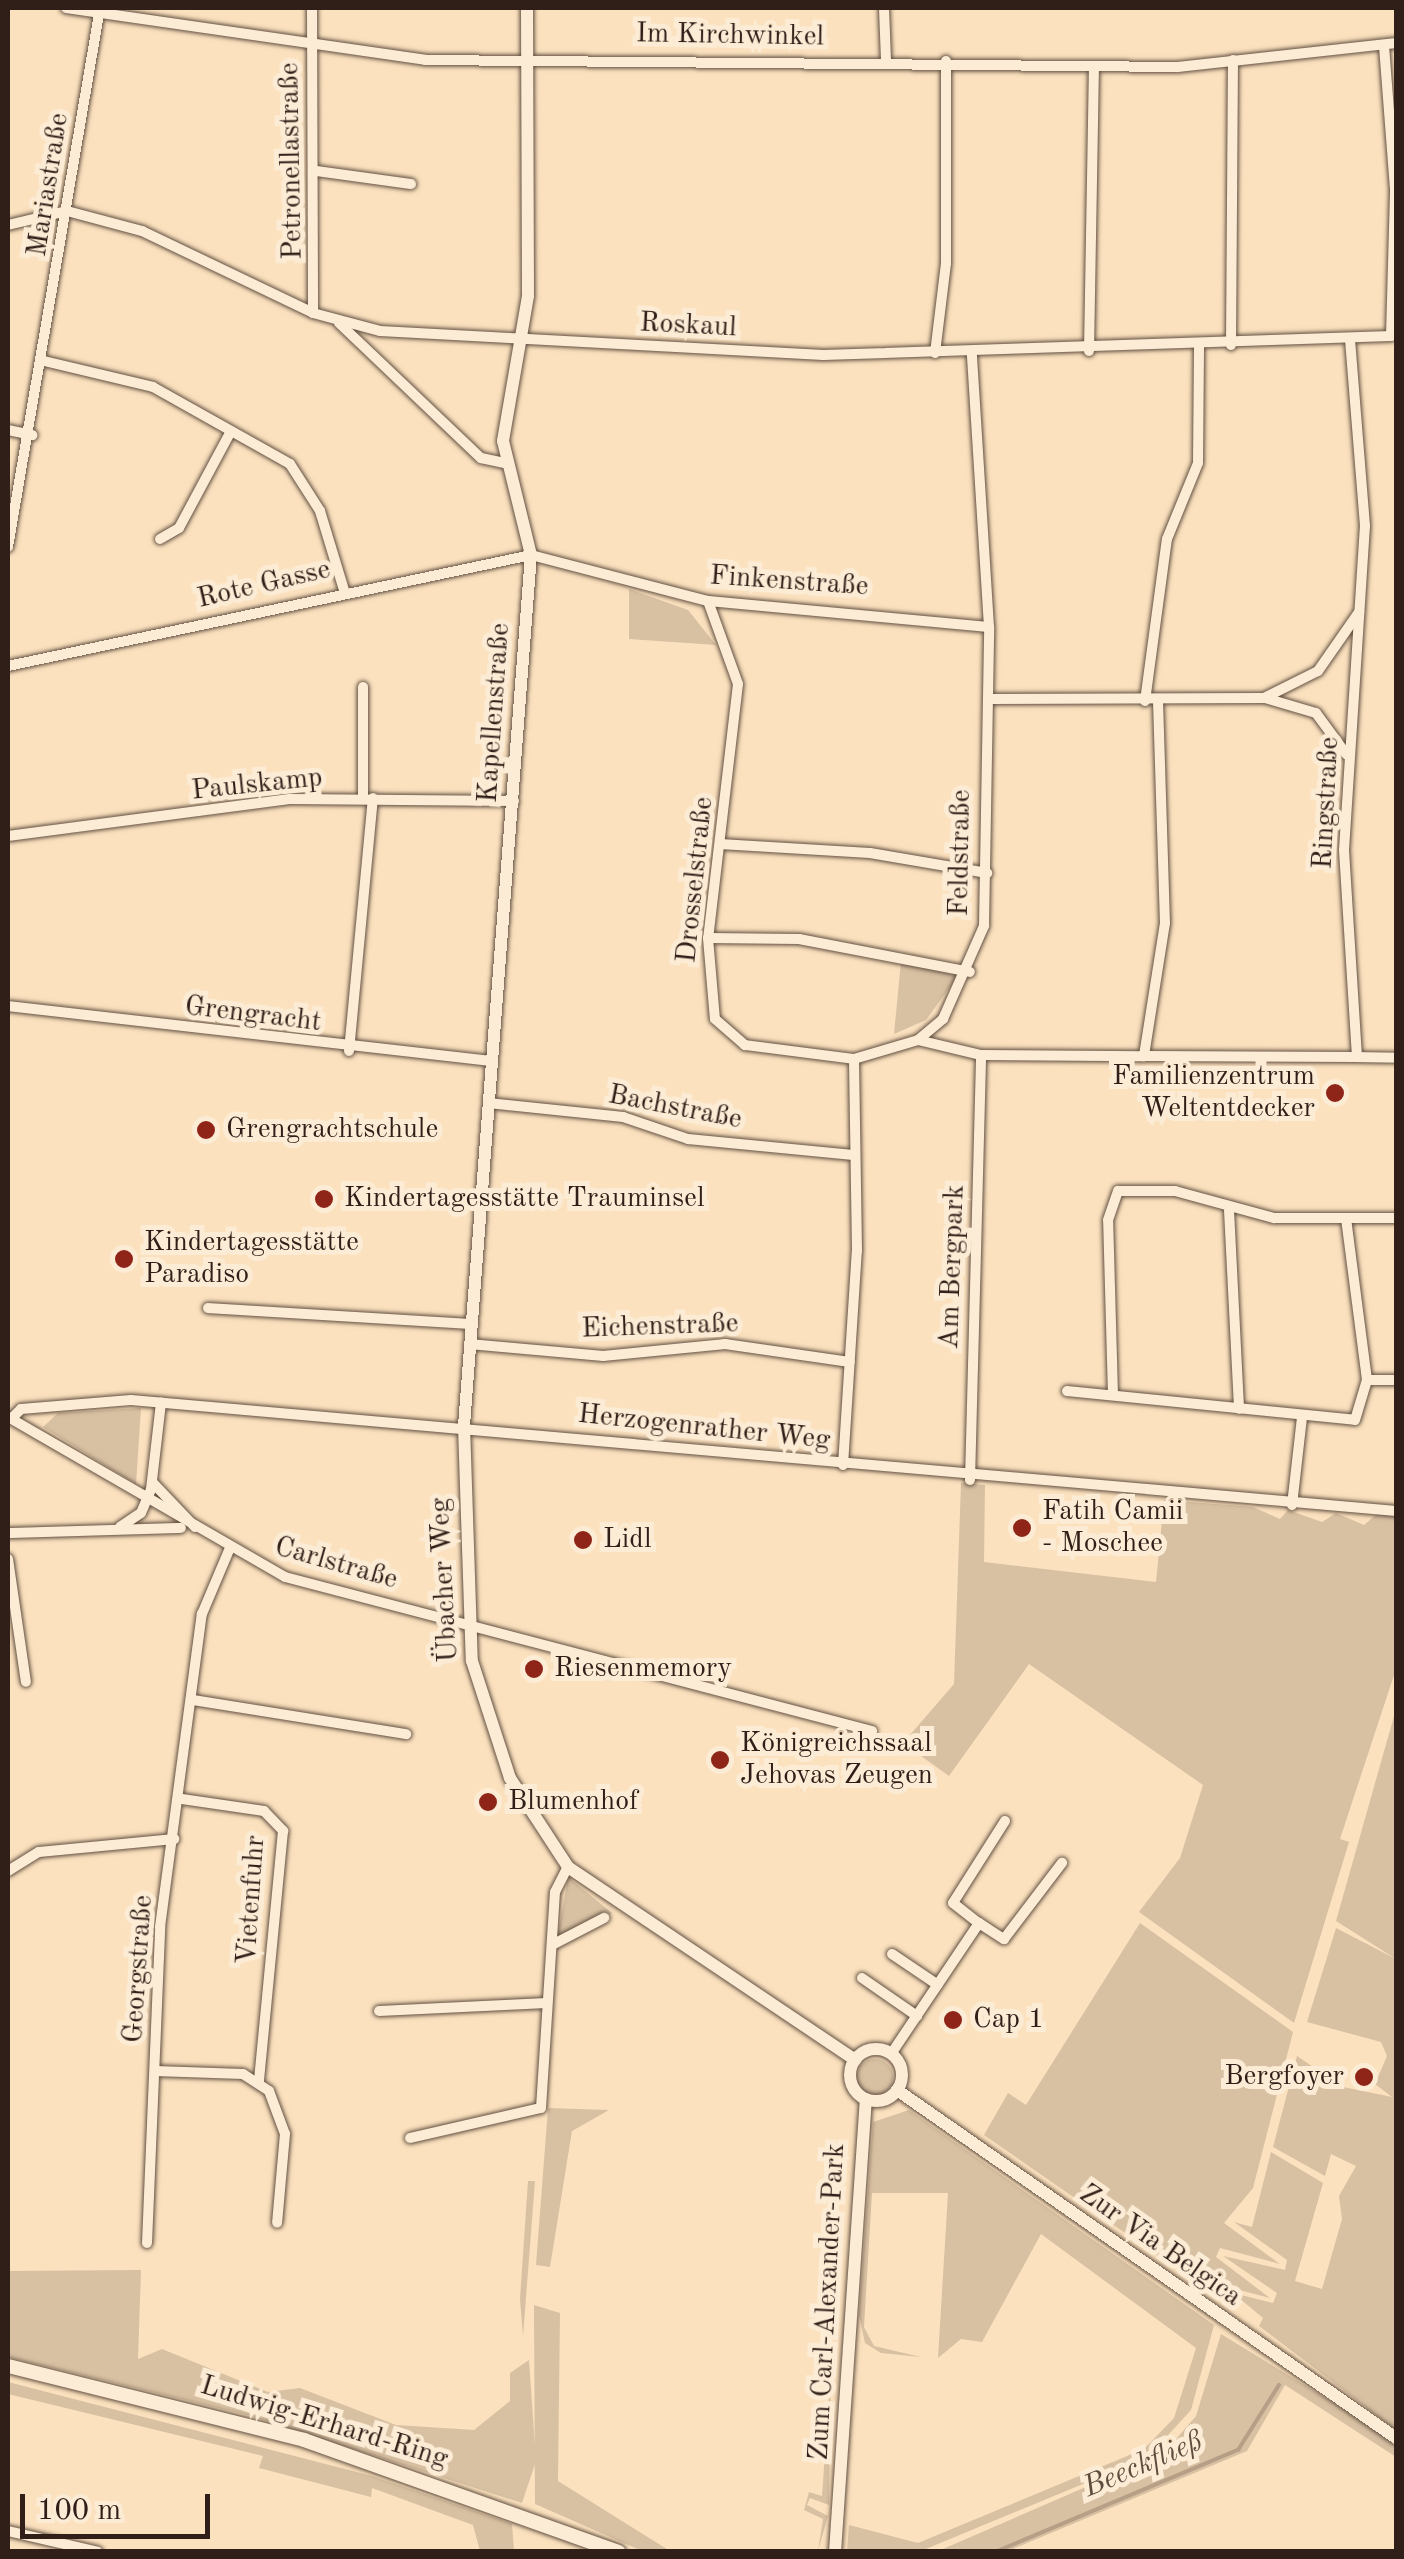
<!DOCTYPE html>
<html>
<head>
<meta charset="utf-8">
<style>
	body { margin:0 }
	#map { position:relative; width:1404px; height:2559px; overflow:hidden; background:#fbe1be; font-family:"Old Standard TT",serif }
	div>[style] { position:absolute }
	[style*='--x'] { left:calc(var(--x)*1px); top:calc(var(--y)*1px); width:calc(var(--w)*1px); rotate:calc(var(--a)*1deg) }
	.green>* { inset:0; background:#d8c0a2 }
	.round { border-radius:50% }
	.stream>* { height:4px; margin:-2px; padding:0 2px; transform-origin:2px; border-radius:2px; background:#b69f86 }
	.roads { filter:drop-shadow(0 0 2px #625042) drop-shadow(0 0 2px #625042) }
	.minor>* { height:10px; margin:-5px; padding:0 5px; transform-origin:5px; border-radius:5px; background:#fcecd5 }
	.tertiary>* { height:12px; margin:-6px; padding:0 6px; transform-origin:6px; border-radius:6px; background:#fcecd5 }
	.tertiary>.ring { margin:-6px; padding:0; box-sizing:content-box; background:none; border:12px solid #fcecd5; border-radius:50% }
	.secondary>* { height:14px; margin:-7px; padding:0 7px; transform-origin:7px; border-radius:7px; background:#fcecd5 }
	.dots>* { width:28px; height:28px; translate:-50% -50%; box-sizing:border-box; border:5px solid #fcecd5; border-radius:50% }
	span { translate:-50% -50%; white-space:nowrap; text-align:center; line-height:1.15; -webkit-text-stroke:10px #fcecd5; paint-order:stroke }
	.street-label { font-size:28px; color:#2f1f18 }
	.poi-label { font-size:28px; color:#2f1f18 }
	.right { translate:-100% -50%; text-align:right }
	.left { translate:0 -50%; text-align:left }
	.water-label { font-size:30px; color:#5e4c3e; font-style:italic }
	.frame { position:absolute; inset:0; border:10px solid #2f1f18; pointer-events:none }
	.scale { position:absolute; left:20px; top:2494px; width:190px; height:45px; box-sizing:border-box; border:5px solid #2f1f18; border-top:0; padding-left:12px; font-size:30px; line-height:35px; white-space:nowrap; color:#2f1f18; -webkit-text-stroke:8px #fcecd5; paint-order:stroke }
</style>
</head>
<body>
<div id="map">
	<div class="green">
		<i style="clip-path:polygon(629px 589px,688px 610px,716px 645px,629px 639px)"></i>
		<i style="clip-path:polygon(901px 962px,958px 976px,926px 1020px,894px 1034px)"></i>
		<i style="clip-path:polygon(141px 1408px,136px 1484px,43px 1427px,58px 1413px)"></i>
		<i style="clip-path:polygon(961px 1483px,985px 1485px,984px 1562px,1156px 1582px,1164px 1500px,1253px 1507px,1280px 1519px,1288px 1510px,1322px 1522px,1336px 1513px,1364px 1525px,1378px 1513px,1396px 1514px,1396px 1669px,1340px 1839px,1349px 1842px,1294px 2023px,1139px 1912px,1180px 1858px,1203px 1785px,1029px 1664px,949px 1776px,903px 1743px,954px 1684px)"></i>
		<i style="clip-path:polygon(1396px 1709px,1396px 2430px,1259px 2326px,1263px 2318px,1233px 2293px,1273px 2303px,1277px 2293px,1223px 2256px,1285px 2270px,1287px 2260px,1234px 2222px,1252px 2227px,1271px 2152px,1323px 2183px,1295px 2281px,1322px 2289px,1342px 2219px,1339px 2196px,1356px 2166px,1331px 2154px,1325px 2176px,1273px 2147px,1297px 2056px,1343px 2087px,1392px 2097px,1375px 2084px,1387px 2056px,1381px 2042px,1307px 2022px,1336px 1928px,1396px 1959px,1336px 1921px)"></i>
		<i style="clip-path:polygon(568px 1877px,612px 1913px,557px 1941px)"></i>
		<i style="clip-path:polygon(1140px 1923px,1293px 2032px,1253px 2188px,1224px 2223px,1280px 2264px,1220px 2248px,1216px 2257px,1270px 2298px,1220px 2285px,1216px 2296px,984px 2135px,1008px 2093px,1026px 2105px)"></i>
		<i class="round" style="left:857px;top:2059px;width:36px;height:36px"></i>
		<i style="clip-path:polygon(548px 2108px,609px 2110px,572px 2131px,550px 2267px,536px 2265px)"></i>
		<i style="clip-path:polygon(909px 2110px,1214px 2325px,1191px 2410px,1148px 2457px,921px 2551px,847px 2552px,849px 2525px,918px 2543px,1144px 2449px,1174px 2418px,1196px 2348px,1041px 2234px,982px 2342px,961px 2339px,938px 2358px,948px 2193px,872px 2193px,864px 2327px,874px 2346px,921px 2357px,881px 2353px,865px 2343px,859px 2315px,873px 2122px)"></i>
		<i style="clip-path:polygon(528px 2181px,535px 2181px,523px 2336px,520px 2299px)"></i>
		<i style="clip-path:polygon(141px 2270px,138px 2359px,162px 2349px,268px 2392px,300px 2388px,396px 2425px,474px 2430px,510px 2401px,510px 2373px,529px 2360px,536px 2461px,522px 2503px,251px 2416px,8px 2357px,8px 2271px)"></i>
		<i style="clip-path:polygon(534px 2305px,560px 2313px,558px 2481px,670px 2551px,642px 2551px,535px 2504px)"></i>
		<i style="clip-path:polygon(1221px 2334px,1373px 2427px,1396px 2445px,1396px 2457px,1285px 2385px,1247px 2451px,1008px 2551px,936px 2552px,1164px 2453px,1196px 2416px)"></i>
		<i style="clip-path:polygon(831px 2367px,829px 2505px,810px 2498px,807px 2505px,828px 2516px,818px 2551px,823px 2519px,804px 2510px,809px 2492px,822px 2496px)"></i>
		<i style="clip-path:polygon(8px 2382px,372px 2476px,512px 2524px,514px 2551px,480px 2551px,473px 2525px,372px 2488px,371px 2497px,259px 2468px,263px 2456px,8px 2394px)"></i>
	</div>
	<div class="stream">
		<i style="--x:995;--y:2552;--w:264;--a:-22.8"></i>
		<i style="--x:1238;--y:2450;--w:77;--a:-57.8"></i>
	</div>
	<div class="roads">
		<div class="minor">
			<i style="--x:66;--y:8;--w:363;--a:8.2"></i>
			<i style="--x:425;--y:60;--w:753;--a:0.53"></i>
			<i style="--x:1178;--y:67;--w:219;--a:-6.3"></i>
			<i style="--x:312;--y:8;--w:305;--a:89.8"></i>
			<i style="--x:884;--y:8;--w:52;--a:87.8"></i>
			<i style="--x:316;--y:171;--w:96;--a:7.8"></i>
			<i style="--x:8;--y:225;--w:61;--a:-13.3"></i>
			<i style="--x:67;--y:211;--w:78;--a:14.9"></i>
			<i style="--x:142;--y:231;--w:190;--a:25.6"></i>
			<i style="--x:313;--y:313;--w:69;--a:15"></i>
			<i style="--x:380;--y:331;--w:444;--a:3.1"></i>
			<i style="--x:823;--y:355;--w:568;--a:-1.92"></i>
			<i style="--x:1391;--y:336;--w:147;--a:-88.4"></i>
			<i style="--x:1395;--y:189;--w:144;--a:-94.4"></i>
			<i style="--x:339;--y:323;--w:196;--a:43.6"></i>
			<i style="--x:481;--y:458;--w:24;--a:12"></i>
			<i style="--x:1231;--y:345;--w:285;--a:-89.6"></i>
			<i style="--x:1089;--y:351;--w:284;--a:-89"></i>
			<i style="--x:935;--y:353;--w:91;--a:-83"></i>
			<i style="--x:946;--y:263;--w:202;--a:-90"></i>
			<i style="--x:44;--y:361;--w:112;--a:13.4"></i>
			<i style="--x:153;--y:387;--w:157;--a:29.3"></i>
			<i style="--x:290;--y:464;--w:56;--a:57.4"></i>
			<i style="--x:320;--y:511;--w:83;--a:73.1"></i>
			<i style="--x:8;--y:430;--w:25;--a:12"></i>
			<i style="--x:160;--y:539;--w:22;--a:-30"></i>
			<i style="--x:179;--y:528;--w:110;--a:-61.8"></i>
			<i style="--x:8;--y:547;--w:547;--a:-80.31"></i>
			<i style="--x:708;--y:601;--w:88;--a:70.1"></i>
			<i style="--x:738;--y:684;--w:256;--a:96.7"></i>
			<i style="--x:708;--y:938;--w:81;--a:85.1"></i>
			<i style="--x:715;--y:1019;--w:40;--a:41"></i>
			<i style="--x:745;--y:1045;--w:110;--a:7.3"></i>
			<i style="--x:8;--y:666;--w:535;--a:-11.98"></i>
			<i style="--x:531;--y:555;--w:183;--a:14.6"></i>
			<i style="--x:708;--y:601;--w:282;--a:5.3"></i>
			<i style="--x:363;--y:687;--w:111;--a:90"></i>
			<i style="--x:1265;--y:698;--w:53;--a:16.4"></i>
			<i style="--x:1316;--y:713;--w:52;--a:53.6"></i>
			<i style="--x:988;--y:699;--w:276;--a:-0.2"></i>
			<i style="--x:1264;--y:698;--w:60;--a:-26.6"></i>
			<i style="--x:1318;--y:671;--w:72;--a:-55.2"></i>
			<i style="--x:1145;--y:701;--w:163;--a:-82.3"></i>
			<i style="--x:1167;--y:539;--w:82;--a:-67.8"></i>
			<i style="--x:1198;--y:463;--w:116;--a:-89.5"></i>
			<i style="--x:1158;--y:701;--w:222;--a:88.2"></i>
			<i style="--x:1165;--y:923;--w:135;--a:99"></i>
			<i style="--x:1144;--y:1056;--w:213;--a:0.3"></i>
			<i style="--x:1357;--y:1057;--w:207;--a:-93.6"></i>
			<i style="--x:1344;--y:850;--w:325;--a:-86.3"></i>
			<i style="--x:1365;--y:526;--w:188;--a:-94.6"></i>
			<i style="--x:8;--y:836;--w:284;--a:-7.5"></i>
			<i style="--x:290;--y:799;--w:224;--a:0.5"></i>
			<i style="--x:720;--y:844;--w:150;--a:3.4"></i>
			<i style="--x:870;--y:853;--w:119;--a:9.7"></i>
			<i style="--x:708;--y:938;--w:91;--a:0.6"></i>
			<i style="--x:799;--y:939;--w:174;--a:10.9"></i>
			<i style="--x:8;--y:1006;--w:488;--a:6.5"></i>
			<i style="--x:918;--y:1040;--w:65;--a:13.4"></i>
			<i style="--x:981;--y:1055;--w:163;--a:0.4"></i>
			<i style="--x:349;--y:1051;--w:254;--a:-84.6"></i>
			<i style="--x:1357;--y:1057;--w:39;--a:1"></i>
			<i style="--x:854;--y:1059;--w:67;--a:-16.5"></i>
			<i style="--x:918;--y:1040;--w:33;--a:-40"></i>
			<i style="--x:943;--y:1019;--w:102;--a:-66.2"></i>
			<i style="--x:984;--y:926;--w:299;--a:-89"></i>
			<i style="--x:989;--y:627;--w:274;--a:-93.6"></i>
			<i style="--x:488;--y:1103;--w:136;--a:5.9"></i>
			<i style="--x:623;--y:1117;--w:69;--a:18.7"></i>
			<i style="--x:688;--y:1139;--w:166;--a:5.5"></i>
			<i style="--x:1229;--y:1210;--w:199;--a:87.1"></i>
			<i style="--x:208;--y:1308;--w:262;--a:3.5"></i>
			<i style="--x:469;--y:1344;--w:135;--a:5.1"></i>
			<i style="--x:603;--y:1356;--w:123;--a:-5.6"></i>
			<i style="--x:725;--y:1344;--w:126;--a:8.2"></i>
			<i style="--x:1367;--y:1380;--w:29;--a:0"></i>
			<i style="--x:1067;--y:1391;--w:289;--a:5.7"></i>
			<i style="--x:1355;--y:1420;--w:42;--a:-73.3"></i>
			<i style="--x:1367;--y:1380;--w:163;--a:-97.4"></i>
			<i style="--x:1113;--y:1395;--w:175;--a:-91.6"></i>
			<i style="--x:1108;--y:1220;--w:31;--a:-71"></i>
			<i style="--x:1118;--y:1191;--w:57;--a:0"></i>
			<i style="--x:1175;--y:1191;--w:103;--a:15.3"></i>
			<i style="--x:1274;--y:1218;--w:122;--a:0"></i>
			<i style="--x:8;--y:1417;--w:320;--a:30"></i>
			<i style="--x:285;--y:1577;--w:607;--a:14.7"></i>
			<i style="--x:11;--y:1419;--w:14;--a:-45"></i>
			<i style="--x:21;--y:1409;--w:110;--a:-4.7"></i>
			<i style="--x:131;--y:1400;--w:1270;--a:5.01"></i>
			<i style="--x:843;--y:1465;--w:214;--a:-86.3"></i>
			<i style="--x:857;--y:1251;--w:192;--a:-90.9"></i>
			<i style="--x:970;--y:1480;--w:425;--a:-88.5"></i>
			<i style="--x:153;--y:1483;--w:61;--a:46.3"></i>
			<i style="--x:1292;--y:1505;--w:89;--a:-83.5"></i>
			<i style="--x:120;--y:1527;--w:25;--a:-34"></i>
			<i style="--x:141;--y:1513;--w:26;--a:-67"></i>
			<i style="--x:151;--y:1489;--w:87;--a:-83.4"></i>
			<i style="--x:8;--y:1533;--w:173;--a:-1.7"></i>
			<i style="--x:8;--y:1559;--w:124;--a:81.7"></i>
			<i style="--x:193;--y:1700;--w:216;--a:9.1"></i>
			<i style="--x:182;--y:1799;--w:83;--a:8.3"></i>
			<i style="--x:264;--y:1811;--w:28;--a:46"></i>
			<i style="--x:283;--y:1831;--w:251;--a:95.5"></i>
			<i style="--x:1005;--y:1821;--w:97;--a:122.4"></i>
			<i style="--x:953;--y:1903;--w:33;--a:38"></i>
			<i style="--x:979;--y:1923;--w:30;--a:33"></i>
			<i style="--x:1004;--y:1939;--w:96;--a:-52.7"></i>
			<i style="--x:8;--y:1871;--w:36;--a:-32"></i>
			<i style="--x:39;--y:1852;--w:136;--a:-5.5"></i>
			<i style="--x:552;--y:1945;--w:59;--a:-27.4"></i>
			<i style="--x:892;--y:1954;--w:55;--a:34"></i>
			<i style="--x:862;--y:1978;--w:67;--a:34.6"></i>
			<i style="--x:379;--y:2011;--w:168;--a:-2.7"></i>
			<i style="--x:891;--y:2054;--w:158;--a:-56.1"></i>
			<i style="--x:155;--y:2071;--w:88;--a:2"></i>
			<i style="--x:243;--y:2074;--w:31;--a:33"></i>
			<i style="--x:269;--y:2091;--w:46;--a:69.6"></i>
			<i style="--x:285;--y:2134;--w:89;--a:95.1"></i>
			<i style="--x:410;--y:2138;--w:134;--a:-12.9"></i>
			<i style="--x:541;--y:2108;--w:216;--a:-86.3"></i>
			<i style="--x:555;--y:1892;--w:28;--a:-63"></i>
			<i style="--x:147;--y:2243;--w:316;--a:-87.6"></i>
			<i style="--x:160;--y:1927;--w:316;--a:-82.4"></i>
			<i style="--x:202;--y:1614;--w:69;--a:-67.1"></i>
			<i style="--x:8;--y:2531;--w:92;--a:13.1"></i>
		</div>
		<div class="tertiary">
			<i style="--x:527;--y:8;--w:288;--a:89.8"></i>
			<i style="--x:528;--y:296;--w:147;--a:99.8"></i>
			<i style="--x:503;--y:441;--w:117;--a:76.2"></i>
			<i style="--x:531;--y:555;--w:874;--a:94.4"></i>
			<i style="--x:464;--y:1426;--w:235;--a:88.1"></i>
			<i style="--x:472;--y:1661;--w:123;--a:72"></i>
			<i style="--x:510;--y:1778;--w:106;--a:56.9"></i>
			<i style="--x:568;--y:1867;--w:346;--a:33.9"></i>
			<i class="ring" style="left:850px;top:2049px;width:40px;height:40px"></i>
			<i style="--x:897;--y:2090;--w:608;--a:34.89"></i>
			<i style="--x:835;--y:2552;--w:454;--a:-86.1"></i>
		</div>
		<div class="secondary">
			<i style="--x:8;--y:2366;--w:305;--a:14"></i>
			<i style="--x:304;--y:2440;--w:334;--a:19.6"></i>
		</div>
	</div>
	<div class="dots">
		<i style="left:1335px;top:1093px;background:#8f2418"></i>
		<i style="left:206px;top:1130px;background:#8f2418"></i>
		<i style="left:324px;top:1199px;background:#8f2418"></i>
		<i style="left:124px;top:1259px;background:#8f2418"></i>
		<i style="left:1022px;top:1528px;background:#8f2418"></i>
		<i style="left:583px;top:1540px;background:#8f2418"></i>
		<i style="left:534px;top:1669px;background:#8f2418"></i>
		<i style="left:720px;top:1760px;background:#8f2418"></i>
		<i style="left:488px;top:1802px;background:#8f2418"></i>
		<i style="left:953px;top:2020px;background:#8f2418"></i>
		<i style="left:1364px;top:2077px;background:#8f2418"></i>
	</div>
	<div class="street-label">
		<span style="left:730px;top:36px;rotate:1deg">Im Kirchwinkel</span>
		<span style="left:292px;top:161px;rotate:-91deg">Petronellastraße</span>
		<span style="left:49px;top:185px;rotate:-81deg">Mariastraße</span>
		<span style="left:688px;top:326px;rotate:3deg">Roskaul</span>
		<span style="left:789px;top:582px;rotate:4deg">Finkenstraße</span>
		<span style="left:264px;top:585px;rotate:-13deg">Rote Gasse</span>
		<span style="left:495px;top:713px;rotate:-86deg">Kapellenstraße</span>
		<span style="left:257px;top:785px;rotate:-6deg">Paulskamp</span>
		<span style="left:1327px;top:803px;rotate:-87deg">Ringstraße</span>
		<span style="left:961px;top:853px;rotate:-89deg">Feldstraße</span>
		<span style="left:696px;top:880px;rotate:-84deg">Drosselstraße</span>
		<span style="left:253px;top:1015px;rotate:7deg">Grengracht</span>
		<span style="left:675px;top:1108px;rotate:11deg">Bachstraße</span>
		<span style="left:953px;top:1267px;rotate:-88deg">Am Bergpark</span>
		<span style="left:660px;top:1327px;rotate:-2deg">Eichenstraße</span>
		<span style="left:704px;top:1428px;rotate:6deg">Herzogenrather Weg</span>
		<span style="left:336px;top:1564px;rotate:16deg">Carlstraße</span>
		<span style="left:445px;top:1580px;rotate:-93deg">Übacher Weg</span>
		<span style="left:252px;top:1900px;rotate:-86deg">Vietenfuhr</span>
		<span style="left:139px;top:1969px;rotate:-86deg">Georgstraße</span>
		<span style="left:1160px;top:2246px;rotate:35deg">Zur Via Belgica</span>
		<span style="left:828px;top:2302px;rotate:-87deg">Zum Carl-Alexander-Park</span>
		<span style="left:324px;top:2423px;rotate:17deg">Ludwig-Erhard-Ring</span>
	</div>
	<div class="poi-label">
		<span class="right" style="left:1315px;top:1093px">Familienzentrum<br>Weltentdecker</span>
		<span class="left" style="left:226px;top:1130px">Grengrachtschule</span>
		<span class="left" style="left:344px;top:1199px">Kindertagesstätte Trauminsel</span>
		<span class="left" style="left:144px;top:1259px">Kindertagesstätte<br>Paradiso</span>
		<span class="left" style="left:1042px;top:1528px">Fatih Camii<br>- Moschee</span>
		<span class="left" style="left:603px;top:1540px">Lidl</span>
		<span class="left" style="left:554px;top:1669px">Riesenmemory</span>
		<span class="left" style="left:740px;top:1760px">Königreichssaal<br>Jehovas Zeugen</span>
		<span class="left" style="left:508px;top:1802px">Blumenhof</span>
		<span class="left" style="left:973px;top:2020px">Cap 1</span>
		<span class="right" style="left:1344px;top:2077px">Bergfoyer</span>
	</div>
	<div class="water-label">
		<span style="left:1143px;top:2465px;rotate:-23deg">Beeckfließ</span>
	</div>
	<div class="frame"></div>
	<div class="scale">100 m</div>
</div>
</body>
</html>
